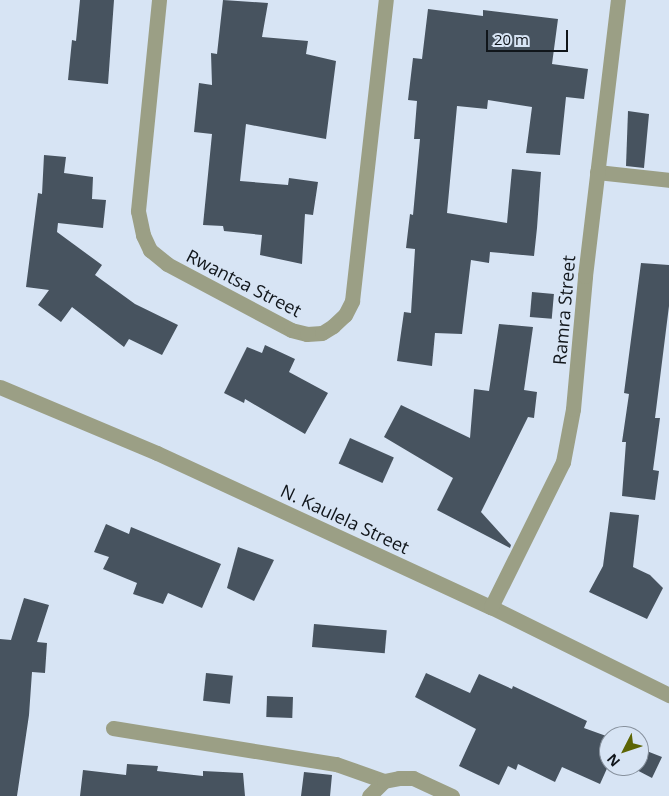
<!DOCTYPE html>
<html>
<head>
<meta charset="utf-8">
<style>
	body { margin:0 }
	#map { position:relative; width:669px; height:796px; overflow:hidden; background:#d7e4f4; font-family:"Open Sans",sans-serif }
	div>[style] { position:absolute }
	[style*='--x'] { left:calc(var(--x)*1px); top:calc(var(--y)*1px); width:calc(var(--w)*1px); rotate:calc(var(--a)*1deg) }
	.building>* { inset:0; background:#47535f; transform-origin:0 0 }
	.lane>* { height:15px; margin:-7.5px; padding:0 7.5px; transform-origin:7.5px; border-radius:7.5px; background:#9b9f85 }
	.street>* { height:15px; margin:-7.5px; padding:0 7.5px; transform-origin:7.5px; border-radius:7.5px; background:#9b9f85 }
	span { translate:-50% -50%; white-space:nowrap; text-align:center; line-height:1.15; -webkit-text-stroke:5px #d7e4f4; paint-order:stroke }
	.street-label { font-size:18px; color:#10151a }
	.north { position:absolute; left:599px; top:726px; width:50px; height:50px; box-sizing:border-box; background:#d7e4f4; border:1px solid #87919d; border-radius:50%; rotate:229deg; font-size:14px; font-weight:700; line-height:20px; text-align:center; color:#10151a }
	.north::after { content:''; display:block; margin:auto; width:18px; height:22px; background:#5c6504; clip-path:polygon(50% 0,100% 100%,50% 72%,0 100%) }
	.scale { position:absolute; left:486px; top:30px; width:82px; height:22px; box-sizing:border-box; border:2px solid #10151a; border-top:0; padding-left:6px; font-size:15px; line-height:18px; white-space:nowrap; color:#10151a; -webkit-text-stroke:4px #d7e4f4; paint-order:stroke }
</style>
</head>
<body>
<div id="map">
	<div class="building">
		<i style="clip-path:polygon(80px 0,114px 0,108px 84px,68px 80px,72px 40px,76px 41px)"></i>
		<i style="clip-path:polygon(223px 0,268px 3px,262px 37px,308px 41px,306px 54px,336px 61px,326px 139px,246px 124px,240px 181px,288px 185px,289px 178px,318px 182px,313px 215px,305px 214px,302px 264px,260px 255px,262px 235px,224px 231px,223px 226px,203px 225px,212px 134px,194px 132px,199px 83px,212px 85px,211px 53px,217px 54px)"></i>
		<i style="clip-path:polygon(428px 9px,483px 16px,483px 10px,558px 19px,552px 64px,588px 69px,584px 99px,566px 97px,560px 155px,526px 153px,532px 107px,488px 100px,487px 109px,457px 106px,447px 213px,507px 223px,512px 169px,541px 172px,537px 228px,534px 256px,490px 252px,489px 263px,471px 260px,462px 334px,435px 333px,432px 366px,397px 361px,404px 312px,411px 313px,415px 249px,406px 248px,410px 214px,413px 215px,420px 139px,414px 139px,417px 101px,408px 100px,413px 58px,422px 59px)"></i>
		<i style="clip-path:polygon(628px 111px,649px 114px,644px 168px,626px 166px)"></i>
		<i style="clip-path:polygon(44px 155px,66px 157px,64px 173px,93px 177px,92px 199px,106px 200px,103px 228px,58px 223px,57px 232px,102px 265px,95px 275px,135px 304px,178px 325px,162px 355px,129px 339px,124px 347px,72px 307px,61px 322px,38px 305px,49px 290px,26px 287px,38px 193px,42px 194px)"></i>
		<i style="clip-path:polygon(641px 263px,669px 265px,669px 306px,655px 418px,660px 418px,653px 470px,659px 471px,655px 500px,622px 496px,626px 442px,622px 442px,629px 394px,624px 393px)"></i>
		<i style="left:532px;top:292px;width:22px;height:25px;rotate:5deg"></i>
		<i style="clip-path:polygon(499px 324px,533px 327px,524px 390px,537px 392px,534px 418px,528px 417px,481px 512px,511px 545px,510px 548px,437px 510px,453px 478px,384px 437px,401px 405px,470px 438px,474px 389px,489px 391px)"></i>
		<i style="clip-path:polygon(265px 345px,295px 359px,289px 372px,328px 393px,305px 434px,245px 399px,244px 403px,224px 393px,247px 347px,262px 353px)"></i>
		<i style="left:350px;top:438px;width:48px;height:28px;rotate:24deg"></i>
		<i style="clip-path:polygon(610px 512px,639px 515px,633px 567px,650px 575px,663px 588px,647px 619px,589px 592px,603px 566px)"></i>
		<i style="clip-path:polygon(106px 524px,129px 534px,131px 527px,221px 564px,202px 608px,168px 593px,163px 604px,133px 594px,137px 583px,103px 569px,109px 557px,94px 552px)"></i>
		<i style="clip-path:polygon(238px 547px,274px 560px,254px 601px,227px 588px)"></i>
		<i style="clip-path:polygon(24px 598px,49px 605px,37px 642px,47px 643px,45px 673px,32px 672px,29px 715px,17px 796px,0 796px,0 639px,11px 640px)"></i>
		<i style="left:314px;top:624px;width:73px;height:23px;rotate:5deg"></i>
		<i style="left:206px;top:673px;width:27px;height:28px;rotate:6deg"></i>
		<i style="clip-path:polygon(426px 673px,470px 693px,479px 674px,512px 689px,513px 686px,587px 721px,584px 728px,609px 737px,609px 764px,600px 784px,562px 767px,555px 782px,518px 764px,516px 770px,508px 766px,499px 785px,459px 766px,476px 729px,415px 697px)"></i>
		<i style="left:267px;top:696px;width:26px;height:21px;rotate:2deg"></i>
		<i style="clip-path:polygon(639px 748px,662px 757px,652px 778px,629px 766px,639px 766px)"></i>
		<i style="clip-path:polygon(127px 764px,158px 766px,157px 771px,203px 776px,203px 771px,243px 773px,245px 796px,80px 796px,83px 770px,126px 775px)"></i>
		<i style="clip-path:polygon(304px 772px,332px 775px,330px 796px,301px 796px)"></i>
	</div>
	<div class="lane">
		<i style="--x:113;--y:728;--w:226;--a:9.2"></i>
		<i style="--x:336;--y:764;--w:51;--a:19.5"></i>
	</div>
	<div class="street">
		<i style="--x:159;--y:0;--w:212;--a:95.7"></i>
		<i style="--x:138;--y:211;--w:25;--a:78"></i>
		<i style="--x:143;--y:235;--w:17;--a:65"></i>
		<i style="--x:150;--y:250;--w:22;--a:39"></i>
		<i style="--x:167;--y:264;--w:140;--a:28"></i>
		<i style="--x:291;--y:330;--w:16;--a:14"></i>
		<i style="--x:307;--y:334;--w:15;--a:-4"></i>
		<i style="--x:322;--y:333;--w:13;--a:-32"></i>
		<i style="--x:333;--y:326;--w:16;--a:-43"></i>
		<i style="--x:345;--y:315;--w:16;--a:-63"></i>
		<i style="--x:352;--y:301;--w:303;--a:-83.6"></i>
		<i style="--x:597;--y:172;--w:72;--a:6.3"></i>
		<i style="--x:0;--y:387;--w:170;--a:22.8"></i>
		<i style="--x:157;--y:453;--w:368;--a:24.8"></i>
		<i style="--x:491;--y:607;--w:199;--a:26.3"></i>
		<i style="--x:491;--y:607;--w:162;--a:-63.6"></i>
		<i style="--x:563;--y:462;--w:54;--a:-79.3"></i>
		<i style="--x:573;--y:409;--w:134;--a:-84.8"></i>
		<i style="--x:585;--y:276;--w:278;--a:-83.2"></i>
		<i style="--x:369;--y:796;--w:21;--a:-45"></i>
		<i style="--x:384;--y:781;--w:15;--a:-11"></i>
		<i style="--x:399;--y:778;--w:14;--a:0"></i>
		<i style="--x:413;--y:778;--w:43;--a:24.8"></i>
	</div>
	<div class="street-label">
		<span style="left:244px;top:283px;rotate:27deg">Rwantsa Street</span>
		<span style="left:564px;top:310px;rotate:-85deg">Ramra Street</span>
		<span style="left:345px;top:519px;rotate:25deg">N. Kaulela Street</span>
	</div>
	<div class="north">N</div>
	<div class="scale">20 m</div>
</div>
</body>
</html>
